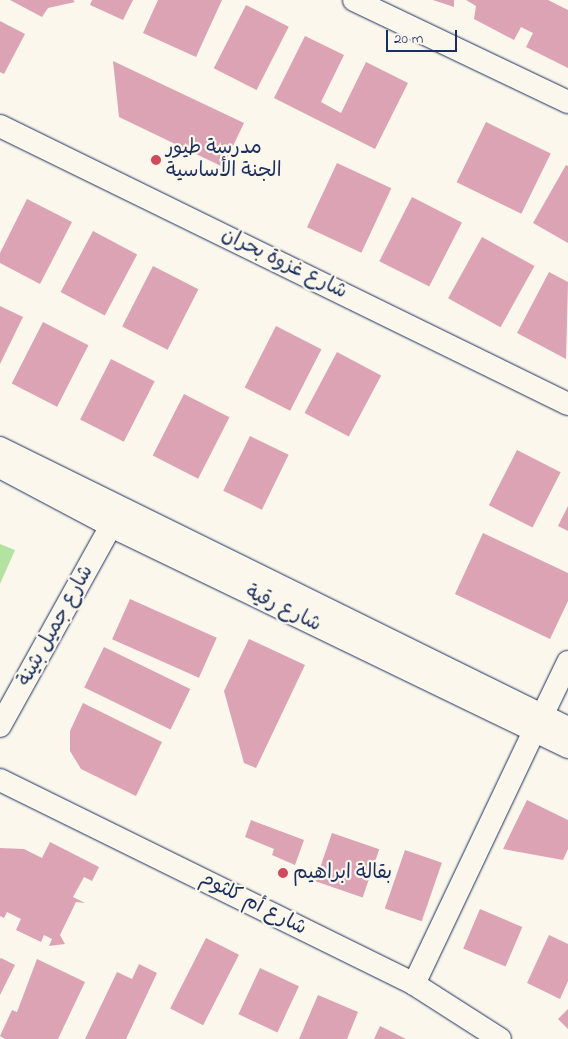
<!DOCTYPE html>
<html>
<head>
<meta charset="utf-8">
<style>
	body { margin:0 }
	#map { position:relative; width:568px; height:1039px; overflow:hidden; background:#fbf7ec; font-family:"Indie Flower","Playpen Sans Arabic",sans-serif }
	div>[style] { position:absolute }
	[style*='--x'] { left:calc(var(--x)*1px); top:calc(var(--y)*1px); width:calc(var(--w)*1px); rotate:calc(var(--a)*1deg) }
	.green>* { inset:0; background:#b3e2a1 }
	.building>* { inset:0; background:#dca3b4; transform-origin:0 0 }
	.roads { filter:drop-shadow(0 0 1px #1b2f5e) drop-shadow(0 0 1px #1b2f5e) }
	.street>* { height:22px; margin:-11px; padding:0 11px; transform-origin:11px; border-radius:11px; background:#fbf7ec }
	.dots>* { width:14px; height:14px; translate:-50% -50%; box-sizing:border-box; border:2px solid #fbf7ec; border-radius:50% }
	span { translate:-50% -50%; white-space:nowrap; text-align:center; line-height:1.15; -webkit-text-stroke:4.5px #fbf7ec; paint-order:stroke }
	.poi-label { font-size:20px; color:#1b2f5e }
	.left { translate:0 -50%; text-align:left }
	.street-label { font-size:20px; color:#1b2f5e }
	.scale { position:absolute; left:386px; top:30px; width:71px; height:22px; box-sizing:border-box; border:2px solid #1b2f5e; border-top:0; padding-left:6px; font-size:15px; line-height:18px; white-space:nowrap; color:#1b2f5e; -webkit-text-stroke:4px #fbf7ec; paint-order:stroke }
</style>
</head>
<body>
<div id="map">
	<div class="green">
		<i style="clip-path:polygon(0 544px,15px 550px,0 584px)"></i>
	</div>
	<div class="building">
		<i style="clip-path:polygon(10px 0,73px 0,75px 2px,48px 8px,42px 17px)"></i>
		<i style="clip-path:polygon(92px 0,133px 0,123px 20px,90px 5px)"></i>
		<i style="clip-path:polygon(158px 0,222px 0,196px 57px,143px 33px)"></i>
		<i style="clip-path:polygon(433px 0,454px 0,454px 7px)"></i>
		<i style="clip-path:polygon(466px 0,548px 0,568px 10px,568px 68px,526px 47px,533px 33px,521px 27px,514px 40px,474px 19px,476px 6px)"></i>
		<i style="left:246px;top:5px;width:48px;height:71px;rotate:27deg"></i>
		<i style="clip-path:polygon(0 21px,25px 34px,4px 74px,0 72px)"></i>
		<i style="clip-path:polygon(305px 36px,344px 55px,321px 102px,341px 113px,366px 62px,408px 83px,375px 149px,274px 98px)"></i>
		<i style="clip-path:polygon(113px 61px,244px 123px,223px 167px,119px 117px)"></i>
		<i style="left:486px;top:122px;width:72px;height:67px;rotate:26deg"></i>
		<i style="left:337px;top:163px;width:60px;height:71px;rotate:25deg"></i>
		<i style="clip-path:polygon(566px 165px,568px 166px,568px 243px,533px 223px)"></i>
		<i style="left:412px;top:197px;width:56px;height:72px;rotate:27deg"></i>
		<i style="clip-path:polygon(27px 199px,72px 222px,40px 284px,0 263px,0 253px)"></i>
		<i style="left:93px;top:231px;width:50px;height:69px;rotate:28deg"></i>
		<i style="left:482px;top:237px;width:60px;height:70px;rotate:29deg"></i>
		<i style="left:153px;top:266px;width:51px;height:68px;rotate:27deg"></i>
		<i style="clip-path:polygon(549px 272px,568px 282px,566px 359px,517px 333px)"></i>
		<i style="clip-path:polygon(0 306px,23px 317px,0 364px)"></i>
		<i style="left:43px;top:322px;width:51px;height:69px;rotate:27deg"></i>
		<i style="left:276px;top:326px;width:51px;height:69px;rotate:27deg"></i>
		<i style="left:337px;top:352px;width:50px;height:69px;rotate:28deg"></i>
		<i style="left:111px;top:359px;width:49px;height:68px;rotate:27deg"></i>
		<i style="left:184px;top:394px;width:51px;height:69px;rotate:27deg"></i>
		<i style="left:250px;top:436px;width:43px;height:61px;rotate:26deg"></i>
		<i style="left:517px;top:450px;width:49px;height:62px;rotate:27deg"></i>
		<i style="clip-path:polygon(568px 506px,568px 531px,558px 526px)"></i>
		<i style="clip-path:polygon(483px 533px,568px 573px,568px 601px,550px 639px,455px 594px)"></i>
		<i style="left:130px;top:599px;width:95px;height:44px;rotate:24deg"></i>
		<i style="clip-path:polygon(249px 639px,305px 665px,256px 768px,244px 763px,224px 691px)"></i>
		<i style="left:104px;top:647px;width:96px;height:45px;rotate:26deg"></i>
		<i style="clip-path:polygon(83px 703px,162px 742px,136px 796px,81px 769px,70px 751px,70px 731px)"></i>
		<i style="clip-path:polygon(527px 800px,568px 820px,568px 849px,563px 860px,503px 849px)"></i>
		<i style="clip-path:polygon(251px 820px,304px 840px,295px 865px,272px 855px,274px 849px,245px 837px)"></i>
		<i style="left:332px;top:833px;width:50px;height:51px;rotate:19deg"></i>
		<i style="clip-path:polygon(50px 842px,99px 867px,92px 881px,84px 877px,73px 897px,85px 903px,76px 902px,60px 935px,65px 944px,49px 946px,52px 939px,44px 935px,41px 942px,16px 930px,21px 919px,7px 912px,4px 918px,0 916px,0 848px,24px 849px,42px 858px)"></i>
		<i style="left:405px;top:850px;width:39px;height:62px;rotate:19deg"></i>
		<i style="left:480px;top:909px;width:46px;height:43px;rotate:23deg"></i>
		<i style="clip-path:polygon(549px 935px,568px 944px,568px 981px,560px 999px,527px 983px)"></i>
		<i style="left:206px;top:938px;width:37px;height:79px;rotate:27deg"></i>
		<i style="clip-path:polygon(1px 958px,15px 965px,0 995px,0 959px)"></i>
		<i style="clip-path:polygon(37px 959px,85px 982px,58px 1039px,5px 1039px,0 1036px,12px 1010px,17px 1012px)"></i>
		<i style="clip-path:polygon(139px 964px,157px 973px,126px 1039px,85px 1039px,117px 972px,132px 979px)"></i>
		<i style="left:260px;top:968px;width:43px;height:51px;rotate:25deg"></i>
		<i style="clip-path:polygon(318px 995px,358px 1012px,347px 1039px,299px 1039px)"></i>
		<i style="clip-path:polygon(568px 1009px,568px 1029px,558px 1019px)"></i>
		<i style="clip-path:polygon(380px 1026px,406px 1039px,374px 1039px)"></i>
	</div>
	<div class="roads">
		<div class="street">
			<i style="--x:354;--y:0;--w:237;--a:25.5"></i>
			<i style="--x:0;--y:126;--w:632;--a:26.08"></i>
			<i style="--x:0;--y:448;--w:633;--a:26.24"></i>
			<i style="--x:0;--y:467;--w:126;--a:28"></i>
			<i style="--x:111;--y:526;--w:508;--a:25.81"></i>
			<i style="--x:542;--y:716;--w:60;--a:-64.3"></i>
			<i style="--x:0;--y:726;--w:229;--a:-61"></i>
			<i style="--x:0;--y:780;--w:462;--a:26.2"></i>
			<i style="--x:414;--y:984;--w:102;--a:32.6"></i>
			<i style="--x:414;--y:984;--w:280;--a:-64.6"></i>
		</div>
	</div>
	<div class="dots">
		<i style="left:156px;top:160px;background:#d1495b"></i>
		<i style="left:283px;top:873px;background:#d1495b"></i>
	</div>
	<div class="poi-label">
		<span class="left" style="left:166px;top:160px">مدرسة طيور<br>الجنة الأساسية</span>
		<span class="left" style="left:293px;top:873px">بقالة ابراهيم</span>
	</div>
	<div class="street-label">
		<span style="left:284px;top:264px;rotate:26deg">شارع غزوة بحران</span>
		<span style="left:283px;top:609px;rotate:26deg">شارع رقية</span>
		<span style="left:56px;top:626px;rotate:-61deg">شارع جميل بثينة</span>
		<span style="left:253px;top:904px;rotate:27deg">شارع أم كلثوم</span>
	</div>
	<div class="scale">20 m</div>
</div>
</body>
</html>
